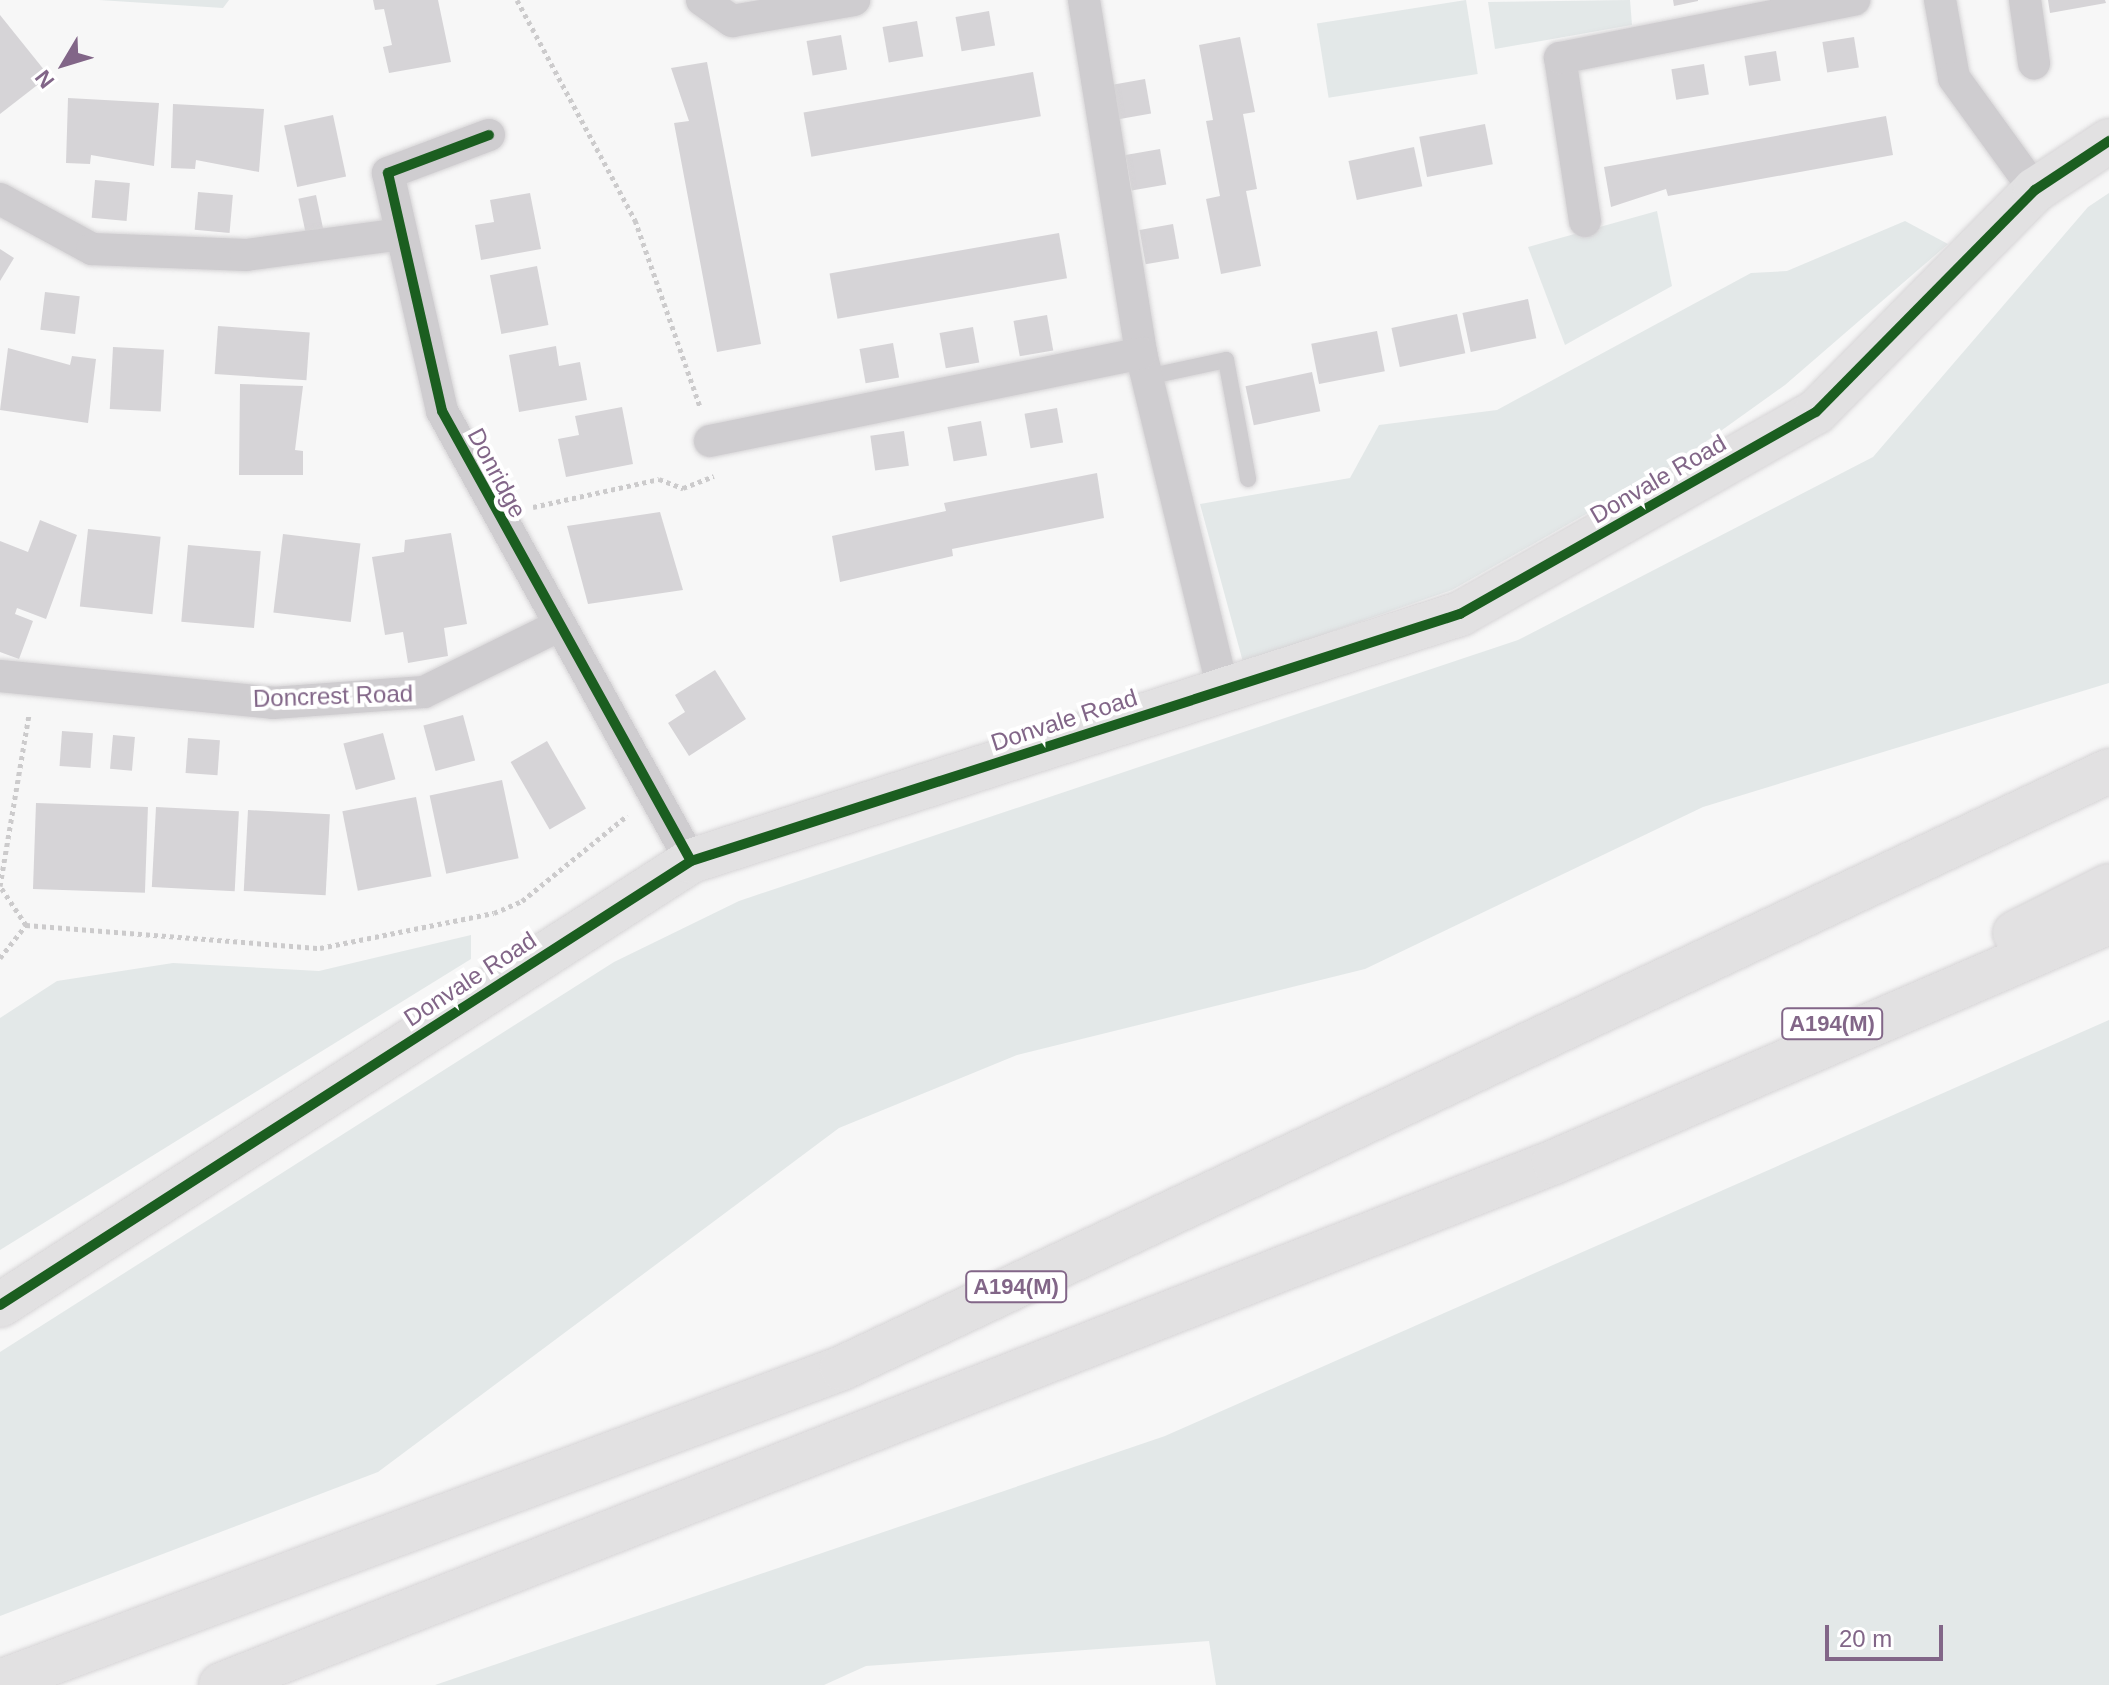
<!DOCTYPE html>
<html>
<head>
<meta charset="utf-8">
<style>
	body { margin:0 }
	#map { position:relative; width:2109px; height:1685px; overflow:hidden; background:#f7f7f7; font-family:Arial,sans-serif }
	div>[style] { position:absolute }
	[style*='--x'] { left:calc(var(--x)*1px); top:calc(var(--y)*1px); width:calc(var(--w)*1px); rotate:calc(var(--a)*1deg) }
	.green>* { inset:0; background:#e3e8e8; transform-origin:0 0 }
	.building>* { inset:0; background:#d6d4d7; transform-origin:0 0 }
	.path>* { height:5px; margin-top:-2.5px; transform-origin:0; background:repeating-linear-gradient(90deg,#cccbcc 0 4px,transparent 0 8px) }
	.roads { filter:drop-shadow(0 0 2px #d6d4d6) drop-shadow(0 0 2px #d6d4d6) }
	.lane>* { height:16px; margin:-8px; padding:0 8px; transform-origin:8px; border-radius:8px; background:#cfcdd0 }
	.street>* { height:32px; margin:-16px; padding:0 16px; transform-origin:16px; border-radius:16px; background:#cfcdd0 }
	.secondary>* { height:44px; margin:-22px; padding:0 22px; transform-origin:22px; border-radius:22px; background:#e2e1e2 }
	.highway>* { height:44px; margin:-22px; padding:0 22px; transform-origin:22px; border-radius:22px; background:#e2e1e2 }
	.cycleway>* { height:10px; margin:-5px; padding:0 5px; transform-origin:5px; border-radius:5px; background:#1b5e20 }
	span { translate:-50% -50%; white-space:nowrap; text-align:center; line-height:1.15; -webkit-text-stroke:8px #fff; paint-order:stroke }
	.shield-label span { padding:2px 6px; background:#fff; border:2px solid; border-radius:6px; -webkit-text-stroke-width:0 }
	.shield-label { font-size:22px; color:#826688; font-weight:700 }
	.street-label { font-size:24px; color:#826688 }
	.north { position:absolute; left:24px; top:24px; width:80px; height:80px; -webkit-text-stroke:6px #fff; paint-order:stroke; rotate:232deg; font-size:22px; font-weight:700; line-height:32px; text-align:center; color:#826688 }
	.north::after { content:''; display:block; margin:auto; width:28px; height:36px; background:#826688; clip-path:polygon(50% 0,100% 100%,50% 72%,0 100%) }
	.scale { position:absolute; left:1825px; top:1625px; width:118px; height:36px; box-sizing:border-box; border:4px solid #826688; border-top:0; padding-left:10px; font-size:24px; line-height:28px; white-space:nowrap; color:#826688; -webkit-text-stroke:6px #fff; paint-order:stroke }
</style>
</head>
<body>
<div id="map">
	<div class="green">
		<i style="clip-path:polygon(99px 0,229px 0,223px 8px)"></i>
		<i style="left:1466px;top:0;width:75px;height:151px;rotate:81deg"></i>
		<i style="clip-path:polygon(1630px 0,1632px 25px,1495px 49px,1488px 2px)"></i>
		<i style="clip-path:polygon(2109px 193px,2109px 683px,1703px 807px,1365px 969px,1017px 1055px,839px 1128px,378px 1472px,0 1616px,0 1352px,614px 962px,739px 901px,1518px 640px,1873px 457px,2088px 207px)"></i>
		<i style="clip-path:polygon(1657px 211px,1672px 286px,1565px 345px,1528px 247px)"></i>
		<i style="clip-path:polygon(1905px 221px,1948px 244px,1785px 385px,1676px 463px,1452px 590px,1243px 662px,1200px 504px,1350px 478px,1379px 425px,1497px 410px,1751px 273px,1787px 271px)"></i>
		<i style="clip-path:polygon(471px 935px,471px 959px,0 1250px,0 1018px,57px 981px,173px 963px,319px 971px)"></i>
		<i style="clip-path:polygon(2109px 1020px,2109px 1685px,1216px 1685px,1209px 1641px,866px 1666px,824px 1685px,435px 1685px,1165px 1436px)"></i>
	</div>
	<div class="building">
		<i style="clip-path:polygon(373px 0,438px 0,451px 62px,389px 73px,383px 47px,392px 45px,384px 9px,375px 10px)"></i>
		<i style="clip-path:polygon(1673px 0,1698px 0,1698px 1px,1674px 6px)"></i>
		<i style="clip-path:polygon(2048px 0,2105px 0,2106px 3px,2050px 13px)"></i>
		<i style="left:989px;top:11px;width:35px;height:34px;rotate:80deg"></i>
		<i style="clip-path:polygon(0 15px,49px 76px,0 114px)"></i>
		<i style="left:917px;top:21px;width:36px;height:35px;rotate:80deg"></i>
		<i style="left:841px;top:35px;width:35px;height:35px;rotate:80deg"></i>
		<i style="clip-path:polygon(1240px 37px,1255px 112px,1243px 114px,1257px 189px,1246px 191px,1261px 266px,1221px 274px,1206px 199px,1220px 196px,1206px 121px,1213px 120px,1199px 45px)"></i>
		<i style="left:1854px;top:37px;width:31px;height:32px;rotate:81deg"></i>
		<i style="left:1776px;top:51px;width:30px;height:32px;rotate:81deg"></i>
		<i style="clip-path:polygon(707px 62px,761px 344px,717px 352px,674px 123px,689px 121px,671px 68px)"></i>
		<i style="left:1704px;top:64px;width:31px;height:33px;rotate:81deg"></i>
		<i style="left:1033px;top:72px;width:45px;height:233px;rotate:80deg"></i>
		<i style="left:1145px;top:79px;width:35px;height:33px;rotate:80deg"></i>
		<i style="clip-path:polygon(68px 98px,159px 103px,154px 166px,91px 155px,90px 164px,66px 163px)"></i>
		<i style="clip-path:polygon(173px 104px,264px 109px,259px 172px,196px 160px,195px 169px,171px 168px)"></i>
		<i style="left:333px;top:115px;width:63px;height:50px;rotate:78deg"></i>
		<i style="clip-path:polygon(1886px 116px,1893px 155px,1668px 196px,1666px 189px,1611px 207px,1604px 167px)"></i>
		<i style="left:1485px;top:124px;width:41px;height:67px;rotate:79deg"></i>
		<i style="left:1414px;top:147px;width:40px;height:67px;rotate:78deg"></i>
		<i style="left:1160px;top:149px;width:36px;height:35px;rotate:80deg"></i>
		<i style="left:95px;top:180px;width:35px;height:38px;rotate:5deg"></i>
		<i style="left:198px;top:192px;width:35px;height:38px;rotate:5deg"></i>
		<i style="clip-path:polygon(530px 193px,541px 249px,481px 260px,475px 225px,494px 222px,490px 200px)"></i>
		<i style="left:316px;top:195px;width:39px;height:18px;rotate:78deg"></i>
		<i style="left:1173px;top:224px;width:35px;height:34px;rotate:80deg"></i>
		<i style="left:1059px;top:233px;width:46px;height:233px;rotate:80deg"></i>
		<i style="clip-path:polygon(0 249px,14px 258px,0 281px)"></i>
		<i style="left:537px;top:266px;width:60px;height:48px;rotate:79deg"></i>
		<i style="left:45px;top:292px;width:35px;height:38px;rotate:7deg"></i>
		<i style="left:1528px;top:299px;width:40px;height:67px;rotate:78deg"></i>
		<i style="left:1457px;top:314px;width:40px;height:67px;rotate:78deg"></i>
		<i style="left:1047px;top:315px;width:36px;height:34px;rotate:80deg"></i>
		<i style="left:218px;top:326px;width:92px;height:48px;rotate:4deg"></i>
		<i style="left:973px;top:327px;width:36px;height:34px;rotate:80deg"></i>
		<i style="left:1377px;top:331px;width:41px;height:67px;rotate:79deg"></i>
		<i style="left:893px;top:343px;width:35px;height:34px;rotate:80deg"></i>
		<i style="clip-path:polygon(556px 346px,559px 366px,580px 362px,587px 400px,519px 412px,509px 355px)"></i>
		<i style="left:113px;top:347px;width:51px;height:62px;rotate:3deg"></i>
		<i style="clip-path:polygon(8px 348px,70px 365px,72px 356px,96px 359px,88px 423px,0 410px)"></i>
		<i style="left:1312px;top:372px;width:40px;height:68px;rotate:78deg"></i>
		<i style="clip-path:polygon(240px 384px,303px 386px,295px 450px,303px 451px,303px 475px,239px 475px)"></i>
		<i style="clip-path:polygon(622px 407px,633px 464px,566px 477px,558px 439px,579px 435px,575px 416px)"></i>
		<i style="left:1057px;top:408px;width:35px;height:33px;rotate:80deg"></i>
		<i style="left:981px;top:421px;width:35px;height:34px;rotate:80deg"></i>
		<i style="left:904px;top:431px;width:35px;height:34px;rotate:82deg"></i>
		<i style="clip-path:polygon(1097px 473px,1104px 518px,952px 549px,953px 556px,840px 582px,832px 536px,946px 511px,944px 503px)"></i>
		<i style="clip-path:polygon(660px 512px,683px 590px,588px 604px,567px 526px)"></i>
		<i style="clip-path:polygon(40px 520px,77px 535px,46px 619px,17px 608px,15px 614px,33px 621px,19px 659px,0 652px,0 541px,28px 552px)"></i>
		<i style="left:88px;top:529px;width:73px;height:78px;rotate:6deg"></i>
		<i style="clip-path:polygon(451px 533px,467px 624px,444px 628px,448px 656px,408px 663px,403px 632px,385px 635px,372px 557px,404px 552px,405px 540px)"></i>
		<i style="left:283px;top:534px;width:78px;height:79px;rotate:7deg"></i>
		<i style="left:188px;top:545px;width:73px;height:77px;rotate:5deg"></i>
		<i style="clip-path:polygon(715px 670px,746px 719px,689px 756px,668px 723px,685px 712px,675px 695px)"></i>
		<i style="left:463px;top:715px;width:47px;height:41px;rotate:75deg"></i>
		<i style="left:62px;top:731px;width:31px;height:35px;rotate:4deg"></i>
		<i style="left:383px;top:733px;width:48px;height:41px;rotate:75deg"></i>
		<i style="left:113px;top:735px;width:22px;height:34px;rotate:5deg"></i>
		<i style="left:188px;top:738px;width:32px;height:35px;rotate:4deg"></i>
		<i style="left:547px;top:741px;width:78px;height:42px;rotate:60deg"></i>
		<i style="left:502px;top:780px;width:80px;height:74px;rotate:78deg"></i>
		<i style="left:416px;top:797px;width:81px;height:75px;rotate:79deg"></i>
		<i style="left:36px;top:803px;width:112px;height:86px;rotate:2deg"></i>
		<i style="left:156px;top:807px;width:83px;height:80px;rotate:3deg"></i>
		<i style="left:248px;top:810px;width:82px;height:81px;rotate:3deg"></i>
	</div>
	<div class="path">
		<i style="--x:517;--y:0;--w:250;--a:61.8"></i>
		<i style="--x:635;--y:220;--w:198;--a:70.8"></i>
		<i style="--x:533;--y:507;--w:129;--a:-12.5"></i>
		<i style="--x:659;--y:479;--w:26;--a:21"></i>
		<i style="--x:683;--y:488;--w:33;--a:-21"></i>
		<i style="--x:26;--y:925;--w:295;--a:4.5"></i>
		<i style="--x:320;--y:948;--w:177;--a:-11.4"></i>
		<i style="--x:494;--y:913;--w:30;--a:-23"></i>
		<i style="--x:522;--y:901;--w:136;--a:-39.1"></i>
		<i style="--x:0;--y:958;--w:42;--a:-51.8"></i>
		<i style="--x:26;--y:925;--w:47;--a:-123.7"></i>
		<i style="--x:0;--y:886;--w:173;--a:-80.4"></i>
	</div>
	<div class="roads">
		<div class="lane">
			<i style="--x:1147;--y:377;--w:81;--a:-12.1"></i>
			<i style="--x:1226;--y:360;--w:121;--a:79.5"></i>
		</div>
		<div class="street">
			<i style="--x:702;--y:0;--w:37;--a:35"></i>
			<i style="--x:732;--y:21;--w:124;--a:-9.8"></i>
			<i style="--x:1084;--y:0;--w:358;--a:80.8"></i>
			<i style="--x:1141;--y:353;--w:347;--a:76.3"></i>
			<i style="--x:1940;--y:0;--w:79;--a:79.8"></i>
			<i style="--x:1954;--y:78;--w:138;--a:54.1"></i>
			<i style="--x:2025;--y:0;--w:64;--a:81.9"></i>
			<i style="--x:489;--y:135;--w:108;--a:159.4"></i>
			<i style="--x:388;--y:173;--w:244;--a:77.2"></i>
			<i style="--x:442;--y:411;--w:514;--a:61.04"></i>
			<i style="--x:0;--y:199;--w:105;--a:28.5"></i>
			<i style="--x:92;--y:249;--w:154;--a:2.2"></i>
			<i style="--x:246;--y:255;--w:156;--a:-7.7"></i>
			<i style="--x:1585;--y:221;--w:165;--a:-98.7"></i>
			<i style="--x:1560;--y:58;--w:300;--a:-11.2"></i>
			<i style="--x:710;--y:441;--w:440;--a:-11.5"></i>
			<i style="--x:0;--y:676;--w:274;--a:5.6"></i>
			<i style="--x:273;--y:703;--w:151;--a:-4.2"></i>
			<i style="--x:424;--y:692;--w:147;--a:-26.2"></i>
		</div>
		<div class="secondary">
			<i style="--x:0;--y:1305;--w:821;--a:-32.72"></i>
			<i style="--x:691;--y:861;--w:808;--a:-17.81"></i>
			<i style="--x:1460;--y:614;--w:409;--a:-29.6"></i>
			<i style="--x:1816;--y:412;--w:312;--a:-45.4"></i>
			<i style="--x:2035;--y:190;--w:89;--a:-33.5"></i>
		</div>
		<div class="highway">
			<i style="--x:2015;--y:933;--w:105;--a:-26.6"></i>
			<i style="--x:0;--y:1682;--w:899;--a:-20.45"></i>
			<i style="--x:842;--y:1368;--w:1401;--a:-25.23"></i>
			<i style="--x:221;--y:1685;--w:1432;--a:-21.42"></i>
			<i style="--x:1554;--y:1162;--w:605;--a:-23.39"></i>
		</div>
	</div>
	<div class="cycleway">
		<i style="--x:489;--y:135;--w:108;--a:159.4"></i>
		<i style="--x:388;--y:173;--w:244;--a:77.2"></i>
		<i style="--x:442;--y:411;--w:514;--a:61.04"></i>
		<i style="--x:0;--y:1305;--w:821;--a:-32.72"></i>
		<i style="--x:691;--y:861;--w:808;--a:-17.81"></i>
		<i style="--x:1460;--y:614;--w:409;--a:-29.6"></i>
		<i style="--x:1816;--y:412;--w:312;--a:-45.4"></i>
		<i style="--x:2035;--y:190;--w:89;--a:-33.5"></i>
	</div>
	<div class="shield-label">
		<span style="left:1832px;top:1024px">A194(M)</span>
		<span style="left:1016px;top:1287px">A194(M)</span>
	</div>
	<div class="street-label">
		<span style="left:497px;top:473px;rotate:62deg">Donridge</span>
		<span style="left:1658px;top:479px;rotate:-30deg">Donvale Road</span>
		<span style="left:333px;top:696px;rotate:-2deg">Doncrest Road</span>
		<span style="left:1064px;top:720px;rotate:-18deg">Donvale Road</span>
		<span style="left:470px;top:979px;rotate:-33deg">Donvale Road</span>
	</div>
	<div class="north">N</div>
	<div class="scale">20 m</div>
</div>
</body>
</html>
